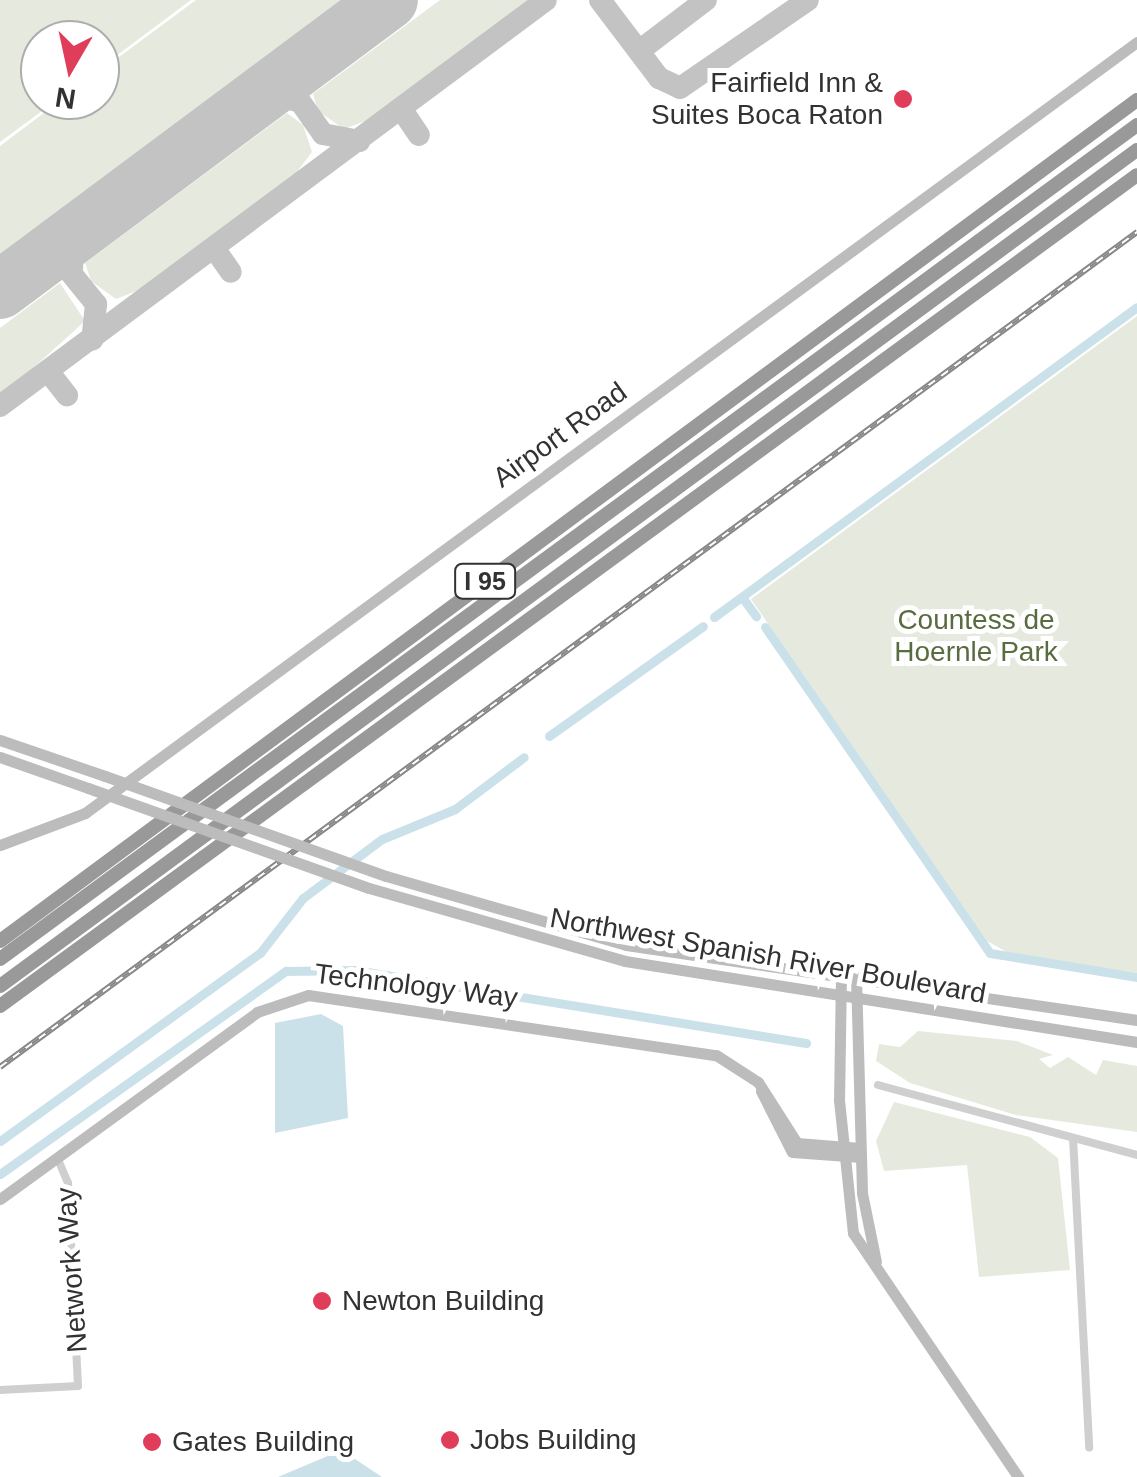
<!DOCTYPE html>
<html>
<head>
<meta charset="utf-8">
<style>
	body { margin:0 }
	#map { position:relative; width:1137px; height:1477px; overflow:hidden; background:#fff; font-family:Helvetica,sans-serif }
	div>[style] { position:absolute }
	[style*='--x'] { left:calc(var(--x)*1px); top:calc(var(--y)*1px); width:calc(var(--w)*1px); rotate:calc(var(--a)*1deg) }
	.green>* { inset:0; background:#e6eade }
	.water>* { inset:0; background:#cbe1ea }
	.canal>* { height:9px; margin:-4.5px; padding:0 4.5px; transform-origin:4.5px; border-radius:4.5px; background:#cbe1ea }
	.taxiway>* { height:22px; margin:-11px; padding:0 11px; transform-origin:11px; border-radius:11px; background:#c3c3c3 }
	.runway>* { height:58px; margin:-29px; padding:0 29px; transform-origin:29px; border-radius:29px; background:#c3c3c3 }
	.street>* { height:8px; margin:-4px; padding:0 4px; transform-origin:4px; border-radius:4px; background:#cfcfcf }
	.secondary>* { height:11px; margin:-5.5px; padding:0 5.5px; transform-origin:5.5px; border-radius:5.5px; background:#bcbcbc }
	.highway>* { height:14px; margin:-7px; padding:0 7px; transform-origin:7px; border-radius:7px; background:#999 }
	.rail>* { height:6px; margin-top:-3px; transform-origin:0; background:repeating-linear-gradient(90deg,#fff 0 8px,#878787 0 16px); box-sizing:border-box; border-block:2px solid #878787 }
	.secondary-bridge>* { height:11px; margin:-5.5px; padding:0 5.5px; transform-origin:5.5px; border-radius:5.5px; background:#bcbcbc }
	.dots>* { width:28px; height:28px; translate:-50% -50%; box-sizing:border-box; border:5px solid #fff; border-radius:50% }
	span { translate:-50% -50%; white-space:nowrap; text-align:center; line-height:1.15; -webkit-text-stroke:10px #fff; paint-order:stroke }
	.shield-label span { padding:2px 8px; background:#fff; border:2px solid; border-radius:8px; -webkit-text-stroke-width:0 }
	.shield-label { font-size:25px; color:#323232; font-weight:700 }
	.poi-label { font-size:28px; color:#323232 }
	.right { translate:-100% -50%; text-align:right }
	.left { translate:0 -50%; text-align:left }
	.street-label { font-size:28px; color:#323232 }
	.park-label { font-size:28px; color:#596c40 }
	.north { position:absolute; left:20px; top:20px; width:100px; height:100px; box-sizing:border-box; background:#fff; border:2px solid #adadad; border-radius:50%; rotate:189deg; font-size:28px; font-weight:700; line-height:40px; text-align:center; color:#323232 }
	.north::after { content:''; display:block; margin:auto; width:35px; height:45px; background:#df3d5a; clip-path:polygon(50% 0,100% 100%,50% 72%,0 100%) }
</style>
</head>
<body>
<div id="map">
	<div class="green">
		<i style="clip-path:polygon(0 0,191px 0,100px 68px,100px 40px,40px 40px,40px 100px,57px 100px,0 142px)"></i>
		<i style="clip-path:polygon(196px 0,341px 0,0 254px,0 146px,61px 100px,100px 100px,100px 71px)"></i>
		<i style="clip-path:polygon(440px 0,536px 0,373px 118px,344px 129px,318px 111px,313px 94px)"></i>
		<i style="clip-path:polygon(287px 113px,303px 125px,312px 152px,293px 177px,144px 288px,116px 299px,91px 281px,85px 263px)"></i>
		<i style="clip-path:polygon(60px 283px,85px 321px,0 398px,0 328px)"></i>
		<i style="clip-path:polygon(1137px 316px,1137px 973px,1012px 955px,987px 941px,751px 599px)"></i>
		<i style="clip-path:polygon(918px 1031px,1017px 1041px,1053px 1055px,1039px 1059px,1050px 1068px,1068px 1057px,1096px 1075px,1103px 1060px,1137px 1066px,1137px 1132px,1016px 1115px,910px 1083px,876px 1061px,879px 1044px,900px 1047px)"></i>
		<i style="clip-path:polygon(894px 1102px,1030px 1137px,1058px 1158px,1070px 1270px,979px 1277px,967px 1165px,884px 1171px,876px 1141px)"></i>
	</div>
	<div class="water">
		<i style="clip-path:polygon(321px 1014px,343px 1026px,348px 1118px,275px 1133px,275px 1023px)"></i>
		<i style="clip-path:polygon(330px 1455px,355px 1459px,382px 1477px,278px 1477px)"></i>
	</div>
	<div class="canal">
		<i style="--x:742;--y:597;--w:24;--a:54"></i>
		<i style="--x:714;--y:617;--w:524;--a:-36.24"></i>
		<i style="--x:765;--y:627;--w:396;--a:55.4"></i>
		<i style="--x:990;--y:953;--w:149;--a:9.3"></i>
		<i style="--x:549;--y:736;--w:189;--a:-35.5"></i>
		<i style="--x:0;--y:1141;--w:321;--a:-35.9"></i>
		<i style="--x:260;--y:953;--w:70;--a:-52"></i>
		<i style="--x:303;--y:898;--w:99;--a:-36.8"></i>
		<i style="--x:382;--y:839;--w:79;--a:-22.3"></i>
		<i style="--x:455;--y:809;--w:86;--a:-37"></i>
		<i style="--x:0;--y:1174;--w:351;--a:-35.4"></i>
		<i style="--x:286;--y:971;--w:69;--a:-0.8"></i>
		<i style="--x:355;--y:970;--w:457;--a:9.2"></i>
	</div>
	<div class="taxiway">
		<i style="--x:600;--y:0;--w:98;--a:52.9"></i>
		<i style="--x:659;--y:78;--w:23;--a:25"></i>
		<i style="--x:680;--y:88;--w:155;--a:-34.5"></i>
		<i style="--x:639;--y:51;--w:84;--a:-37.3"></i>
		<i style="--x:302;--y:65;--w:29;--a:106"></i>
		<i style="--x:294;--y:93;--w:50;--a:54.7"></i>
		<i style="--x:323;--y:134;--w:37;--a:11"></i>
		<i style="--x:263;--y:93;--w:36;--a:13"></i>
		<i style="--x:402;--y:110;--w:30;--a:56"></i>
		<i style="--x:214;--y:248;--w:29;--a:55"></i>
		<i style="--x:35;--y:264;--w:31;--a:6"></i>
		<i style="--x:66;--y:267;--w:48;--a:51"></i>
		<i style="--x:96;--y:304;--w:36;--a:96"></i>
		<i style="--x:72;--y:272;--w:36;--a:-88"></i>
		<i style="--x:48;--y:371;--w:31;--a:52"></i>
		<i style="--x:0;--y:406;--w:680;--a:-36.63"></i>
	</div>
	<div class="runway">
		<i style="--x:0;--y:290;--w:485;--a:-36.7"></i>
	</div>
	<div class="street">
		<i style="--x:878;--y:1085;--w:268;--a:15.1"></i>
		<i style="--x:1073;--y:1138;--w:310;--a:87"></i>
		<i style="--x:0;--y:1390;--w:78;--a:-2.9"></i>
		<i style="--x:78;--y:1386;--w:203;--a:-92.8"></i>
		<i style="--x:68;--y:1183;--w:28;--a:-113"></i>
	</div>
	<div class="secondary">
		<i style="--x:0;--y:740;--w:111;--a:18.9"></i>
		<i style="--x:0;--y:757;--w:93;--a:19.4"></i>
		<i style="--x:0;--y:845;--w:91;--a:-20.6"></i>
		<i style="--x:85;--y:813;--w:1304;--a:-36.24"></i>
		<i style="--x:386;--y:876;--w:250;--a:16"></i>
		<i style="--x:626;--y:945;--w:516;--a:8.35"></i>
		<i style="--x:369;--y:888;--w:266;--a:15.9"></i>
		<i style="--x:625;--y:961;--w:518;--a:8.99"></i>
		<i style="--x:841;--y:975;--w:125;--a:90.9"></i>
		<i style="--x:839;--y:1100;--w:134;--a:84"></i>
		<i style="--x:853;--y:1233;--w:295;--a:55.9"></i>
		<i style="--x:856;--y:977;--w:216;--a:88.4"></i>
		<i style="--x:862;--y:1193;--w:70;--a:78.5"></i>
		<i style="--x:761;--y:1091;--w:68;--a:63.1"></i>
		<i style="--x:792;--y:1152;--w:69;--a:4.1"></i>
		<i style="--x:0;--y:1199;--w:318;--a:-36"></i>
		<i style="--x:257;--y:1012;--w:54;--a:-18.4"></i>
		<i style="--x:308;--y:995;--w:412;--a:8.4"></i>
		<i style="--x:716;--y:1055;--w:50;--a:32.7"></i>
		<i style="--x:758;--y:1082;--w:72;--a:57.4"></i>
		<i style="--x:797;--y:1143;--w:63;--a:4.5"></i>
	</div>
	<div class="highway">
		<i style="--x:0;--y:941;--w:1414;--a:-36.49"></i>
		<i style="--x:0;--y:959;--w:1410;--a:-36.26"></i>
		<i style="--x:0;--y:986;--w:1411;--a:-36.33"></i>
		<i style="--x:0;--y:1006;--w:1408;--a:-36.16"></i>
	</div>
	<div class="rail">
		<i style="--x:0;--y:1067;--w:1411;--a:-36.29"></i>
	</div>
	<div class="secondary-bridge">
		<i style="--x:105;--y:776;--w:298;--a:19.6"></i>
		<i style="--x:88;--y:788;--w:298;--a:19.6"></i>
	</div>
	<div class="dots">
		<i style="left:903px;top:99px;background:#df3d5a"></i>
		<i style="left:322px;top:1301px;background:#df3d5a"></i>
		<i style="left:450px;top:1440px;background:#df3d5a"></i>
		<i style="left:152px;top:1442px;background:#df3d5a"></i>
	</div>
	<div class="shield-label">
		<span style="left:485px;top:581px">I 95</span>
	</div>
	<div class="poi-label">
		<span class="right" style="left:883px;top:99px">Fairfield Inn &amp;<br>Suites Boca Raton</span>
		<span class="left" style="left:342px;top:1301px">Newton Building</span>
		<span class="left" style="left:470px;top:1440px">Jobs Building</span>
		<span class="left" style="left:172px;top:1442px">Gates Building</span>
	</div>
	<div class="street-label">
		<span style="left:560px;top:435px;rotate:-36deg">Airport Road</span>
		<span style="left:768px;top:956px;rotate:10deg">Northwest Spanish River Boulevard</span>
		<span style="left:416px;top:986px;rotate:7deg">Technology Way</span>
		<span style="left:72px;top:1270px;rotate:-94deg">Network Way</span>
	</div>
	<div class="park-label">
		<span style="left:976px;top:636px">Countess de<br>Hoernle Park</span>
	</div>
	<div class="north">N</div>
</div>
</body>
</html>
